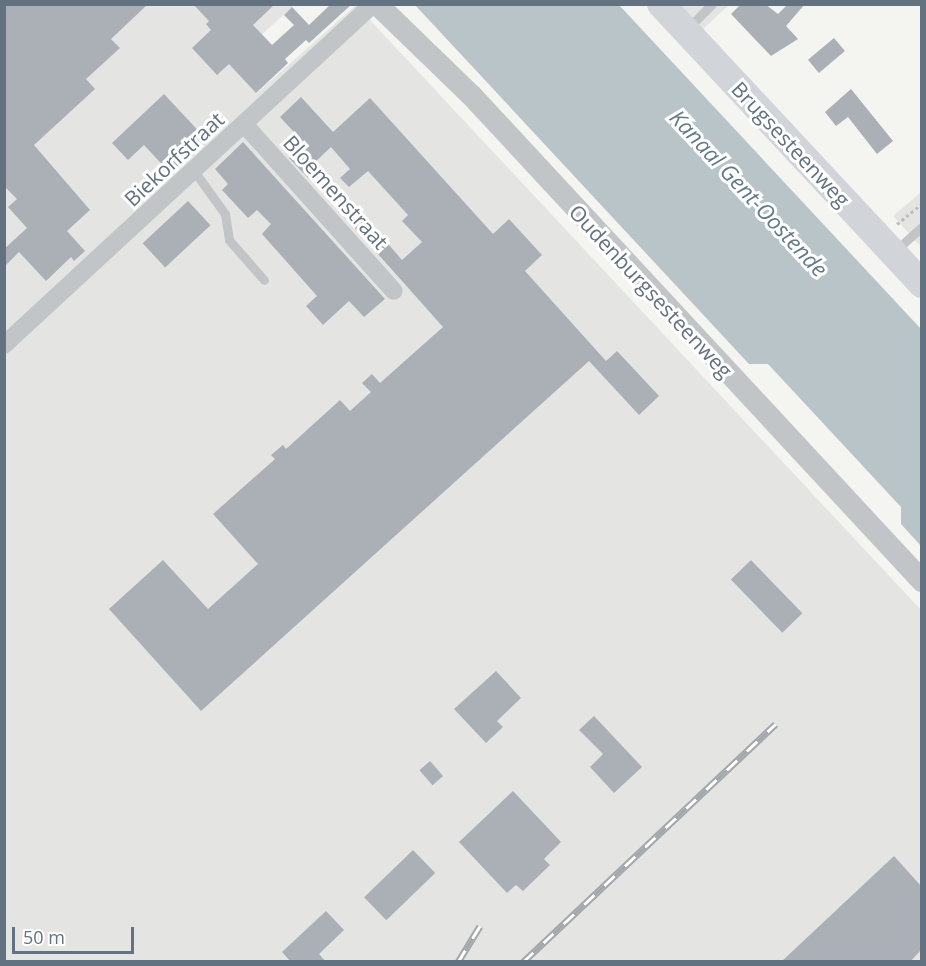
<!DOCTYPE html>
<html>
<head>
<meta charset="utf-8">
<style>
	body { margin:0 }
	#map { position:relative; width:926px; height:966px; overflow:hidden; background:#f4f4f0; font-family:"Open Sans",sans-serif }
	div>[style] { position:absolute }
	[style*='--x'] { left:calc(var(--x)*1px); top:calc(var(--y)*1px); width:calc(var(--w)*1px); rotate:calc(var(--a)*1deg) }
	.built>* { inset:0; background:#e4e5e3 }
	.water>* { inset:0; background:#b9c4c8 }
	.building>* { inset:0; background:#aab0b6; transform-origin:0 0 }
	.path>* { height:3px; margin-top:-1.5px; transform-origin:0; background:repeating-linear-gradient(90deg,#bbbdbf 0 3px,transparent 0 6px) }
	.service>* { height:9px; margin:-4.5px; padding:0 4.5px; transform-origin:4.5px; border-radius:4.5px; background:#c1c5c8 }
	.minor>* { height:18px; margin:-9px; padding:0 9px; transform-origin:9px; border-radius:9px; background:#c1c5c8 }
	.tertiary>* { height:22px; margin:-11px; padding:0 11px; transform-origin:11px; border-radius:11px; background:#c1c5c8 }
	.primary>* { height:28px; margin:-14px; padding:0 14px; transform-origin:14px; border-radius:14px; background:#d1d5da }
	.rail>* { height:7px; margin-top:-3.5px; transform-origin:0; background:repeating-linear-gradient(90deg,#fff 0 14px,#a2a7ac 0 28px); box-sizing:border-box; border-block:2px solid #a2a7ac }
	span { translate:-50% -50%; white-space:nowrap; text-align:center; line-height:1.15; -webkit-text-stroke:6px #fff; paint-order:stroke }
	.street-label { font-size:21px; color:#637280 }
	.water-label { font-size:22px; color:#637a85; font-style:italic }
	.frame { position:absolute; inset:0; border:6px solid #637280; pointer-events:none }
	.scale { position:absolute; left:12px; top:927px; width:122px; height:27px; box-sizing:border-box; border:3px solid #637280; border-top:0; padding-left:8px; font-size:18px; line-height:21px; white-space:nowrap; color:#637280; -webkit-text-stroke:4px #fff; paint-order:stroke }
</style>
</head>
<body>
<div id="map">
	<div class="built">
		<i style="clip-path:polygon(5px 5px,294px 5px,230px 64px,257px 93px,356px 5px,921px 610px,921px 961px,5px 961px)"></i>
		<i style="clip-path:polygon(678px 5px,729px 5px,701px 31px)"></i>
		<i style="clip-path:polygon(921px 192px,921px 247px,893px 216px)"></i>
	</div>
	<div class="water">
		<i style="clip-path:polygon(415px 5px,619px 5px,921px 329px,921px 546px,901px 524px,901px 507px,768px 364px,749px 364px)"></i>
	</div>
	<div class="building">
		<i style="clip-path:polygon(4px 4px,148px 4px,111px 39px,120px 48px,86px 79px,95px 89px,34px 145px,90px 210px,67px 231px,85px 251px,74px 261px,71px 257px,46px 281px,19px 252px,4px 267px,4px 249px,27px 228px,8px 207px,17px 199px,4px 186px)"></i>
		<i style="clip-path:polygon(193px 4px,275px 4px,253px 25px,272px 45px,294px 25px,284px 15px,292px 7px,309px 25px,331px 4px,352px 4px,309px 43px,306px 40px,285px 59px,288px 63px,256px 93px,229px 64px,217px 75px,192px 48px,211px 30px,206px 24px,209px 21px)"></i>
		<i style="clip-path:polygon(741px 4px,765px 4px,778px 14px,788px 4px,805px 4px,786px 26px,798px 39px,771px 56px,731px 14px)"></i>
		<i style="left:834px;top:38px;width:17px;height:34px;rotate:50deg"></i>
		<i style="clip-path:polygon(851px 89px,893px 141px,877px 154px,848px 117px,836px 126px,825px 112px)"></i>
		<i style="clip-path:polygon(164px 94px,206px 139px,170px 173px,144px 145px,128px 160px,112px 143px)"></i>
		<i style="clip-path:polygon(301px 97px,333px 132px,370px 98px,493px 234px,509px 219px,542px 255px,525px 271px,606px 361px,617px 351px,659px 396px,639px 415px,589px 361px,201px 711px,109px 609px,163px 560px,208px 609px,258px 564px,213px 514px,275px 459px,271px 455px,283px 445px,286px 449px,340px 400px,350px 411px,371px 392px,362px 383px,372px 374px,380px 383px,443px 327px,353px 226px,364px 216px,402px 260px,422px 242px,402px 221px,408px 215px,368px 171px,349px 187px,340px 178px,350px 169px,331px 147px,313px 164px,317px 169px,308px 178px,289px 158px,305px 144px,280px 117px)"></i>
		<i style="clip-path:polygon(243px 142px,385px 299px,364px 317px,349px 301px,323px 325px,306px 306px,317px 296px,262px 234px,271px 224px,257px 210px,248px 218px,222px 190px,228px 184px,215px 169px)"></i>
		<i style="left:188px;top:201px;width:33px;height:62px;rotate:47deg"></i>
		<i style="left:751px;top:560px;width:74px;height:28px;rotate:46deg"></i>
		<i style="clip-path:polygon(496px 671px,521px 698px,497px 721px,503px 727px,486px 743px,454px 709px)"></i>
		<i style="clip-path:polygon(594px 716px,642px 767px,614px 793px,590px 767px,603px 754px,579px 730px)"></i>
		<i style="left:430px;top:761px;width:20px;height:14px;rotate:49deg"></i>
		<i style="clip-path:polygon(513px 791px,561px 842px,544px 859px,550px 865px,523px 891px,516px 885px,507px 893px,459px 842px)"></i>
		<i style="left:413px;top:850px;width:32px;height:68px;rotate:46deg"></i>
		<i style="clip-path:polygon(894px 856px,921px 886px,921px 950px,910px 962px,781px 962px)"></i>
		<i style="clip-path:polygon(326px 911px,344px 930px,319px 954px,326px 962px,291px 962px,282px 952px)"></i>
	</div>
	<div class="path">
		<i style="--x:897;--y:224;--w:32;--a:-39"></i>
	</div>
	<div class="service">
		<i style="--x:687;--y:29;--w:35;--a:-45"></i>
		<i style="--x:194;--y:171;--w:53;--a:54.2"></i>
		<i style="--x:225;--y:214;--w:26;--a:81"></i>
		<i style="--x:229;--y:240;--w:53;--a:48.8"></i>
		<i style="--x:895;--y:251;--w:36;--a:-42"></i>
	</div>
	<div class="minor">
		<i style="--x:244;--y:124;--w:224;--a:48.1"></i>
		<i style="--x:4;--y:345;--w:502;--a:-42.74"></i>
	</div>
	<div class="tertiary">
		<i style="--x:377;--y:4;--w:132;--a:44.1"></i>
		<i style="--x:472;--y:96;--w:662;--a:47.14"></i>
	</div>
	<div class="primary">
		<i style="--x:661;--y:4;--w:383;--a:47"></i>
	</div>
	<div class="rail">
		<i style="--x:458;--y:962;--w:42;--a:-58.6"></i>
		<i style="--x:523;--y:962;--w:347;--a:-43.3"></i>
	</div>
	<div class="street-label">
		<span style="left:791px;top:144px;rotate:47deg">Brugsesteenweg</span>
		<span style="left:174px;top:159px;rotate:-43deg">Biekorfstraat</span>
		<span style="left:336px;top:192px;rotate:48deg">Bloemenstraat</span>
		<span style="left:651px;top:291px;rotate:47deg">Oudenburgsesteenweg</span>
	</div>
	<div class="water-label">
		<span style="left:749px;top:193px;rotate:47deg">Kanaal Gent-Oostende</span>
	</div>
	<div class="frame"></div>
	<div class="scale">50 m</div>
</div>
</body>
</html>
